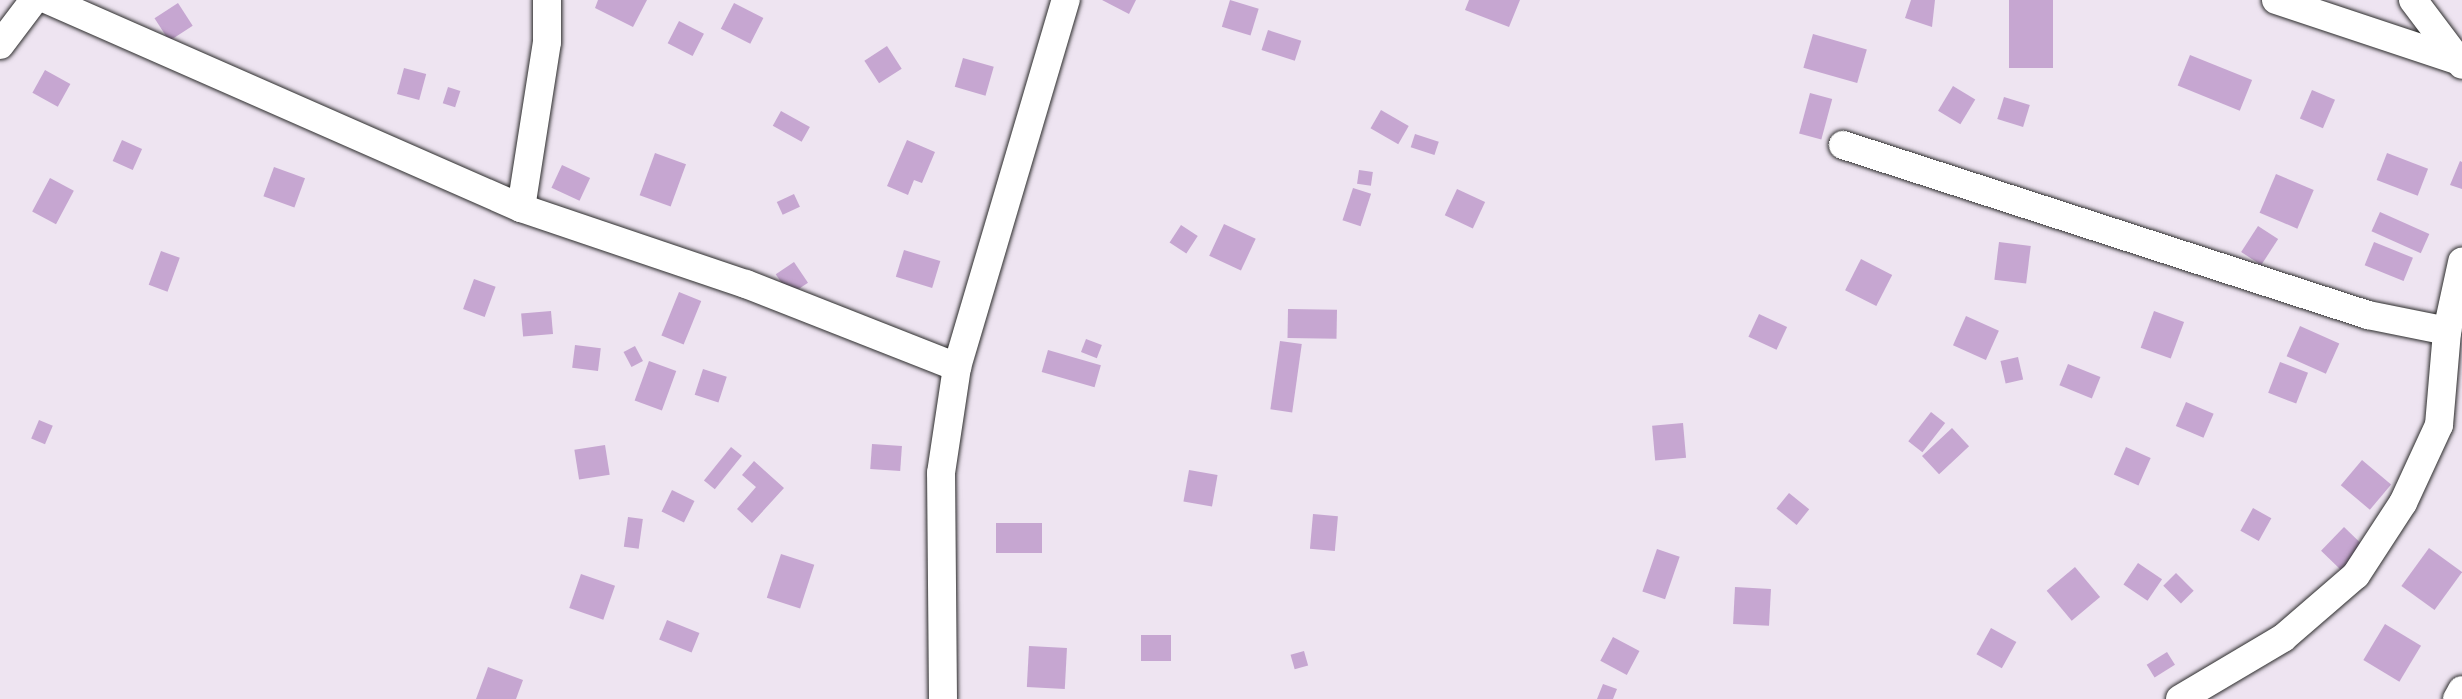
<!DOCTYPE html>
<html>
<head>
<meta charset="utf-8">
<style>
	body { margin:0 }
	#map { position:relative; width:2462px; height:699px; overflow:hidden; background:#eee4f1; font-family:"Architects Daughter",sans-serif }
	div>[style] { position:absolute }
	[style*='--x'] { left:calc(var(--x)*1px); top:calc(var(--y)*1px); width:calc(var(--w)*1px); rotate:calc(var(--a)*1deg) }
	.building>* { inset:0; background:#c6a6d1; transform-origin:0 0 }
	.roads { filter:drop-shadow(0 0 2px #2b2b2b) drop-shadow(0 0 2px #2b2b2b) }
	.minor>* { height:28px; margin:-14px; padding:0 14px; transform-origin:14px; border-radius:14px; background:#fff }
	span { translate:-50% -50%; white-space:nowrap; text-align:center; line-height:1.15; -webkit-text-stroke:5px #fff; paint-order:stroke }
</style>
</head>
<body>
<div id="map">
	<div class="building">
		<i style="clip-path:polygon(598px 0,647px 0,633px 27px,595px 8px)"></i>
		<i style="clip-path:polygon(1102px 0,1136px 0,1129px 14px)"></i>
		<i style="left:1230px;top:0;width:30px;height:28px;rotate:17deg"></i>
		<i style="clip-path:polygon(1469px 0,1520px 0,1509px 27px,1465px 10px)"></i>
		<i style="clip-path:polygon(1911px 0,1935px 0,1932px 27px,1905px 18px)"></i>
		<i style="left:2009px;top:0;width:44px;height:68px"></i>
		<i style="left:178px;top:3px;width:27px;height:28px;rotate:57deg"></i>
		<i style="left:734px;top:3px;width:33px;height:29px;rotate:27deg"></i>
		<i style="left:679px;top:21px;width:28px;height:25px;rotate:27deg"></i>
		<i style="left:1268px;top:30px;width:35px;height:21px;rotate:18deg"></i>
		<i style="left:1813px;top:34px;width:56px;height:35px;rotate:16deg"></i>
		<i style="left:887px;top:46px;width:27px;height:27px;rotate:57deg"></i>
		<i style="left:2190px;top:55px;width:67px;height:33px;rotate:22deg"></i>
		<i style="left:963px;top:58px;width:32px;height:30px;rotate:16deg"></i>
		<i style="left:404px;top:68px;width:23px;height:27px;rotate:15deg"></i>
		<i style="left:45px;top:70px;width:29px;height:26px;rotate:29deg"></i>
		<i style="left:1953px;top:86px;width:26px;height:29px;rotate:31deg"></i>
		<i style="left:448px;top:87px;width:13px;height:17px;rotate:18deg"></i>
		<i style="left:2312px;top:90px;width:25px;height:31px;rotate:23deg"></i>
		<i style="left:1810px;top:93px;width:23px;height:42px;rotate:15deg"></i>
		<i style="left:2004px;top:97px;width:27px;height:23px;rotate:17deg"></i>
		<i style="left:1381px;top:110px;width:32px;height:21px;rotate:30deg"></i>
		<i style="left:781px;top:111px;width:33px;height:17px;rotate:29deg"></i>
		<i style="left:1415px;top:134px;width:25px;height:14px;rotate:18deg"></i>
		<i style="left:122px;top:140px;width:22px;height:23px;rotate:24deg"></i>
		<i style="clip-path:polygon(907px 140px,935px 152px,922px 183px,914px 180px,908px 195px,887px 186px)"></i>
		<i style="left:655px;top:153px;width:33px;height:45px;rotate:20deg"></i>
		<i style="left:2387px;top:153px;width:44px;height:29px;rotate:21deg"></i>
		<i style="clip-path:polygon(2460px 161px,2462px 162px,2462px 189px,2450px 185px)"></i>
		<i style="left:562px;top:165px;width:31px;height:25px;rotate:25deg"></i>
		<i style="left:274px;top:167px;width:33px;height:31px;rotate:20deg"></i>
		<i style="left:1359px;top:170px;width:14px;height:14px;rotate:8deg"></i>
		<i style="left:2276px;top:174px;width:41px;height:42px;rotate:23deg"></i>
		<i style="left:50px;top:178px;width:27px;height:38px;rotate:28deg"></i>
		<i style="left:1353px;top:188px;width:19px;height:34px;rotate:18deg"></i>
		<i style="left:1457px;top:189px;width:31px;height:29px;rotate:25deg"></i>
		<i style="left:794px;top:194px;width:14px;height:19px;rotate:65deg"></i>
		<i style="left:2380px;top:212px;width:54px;height:21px;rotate:24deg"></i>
		<i style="left:1224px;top:224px;width:35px;height:35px;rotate:25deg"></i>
		<i style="left:1181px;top:225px;width:20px;height:21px;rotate:33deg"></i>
		<i style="left:2258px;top:226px;width:24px;height:31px;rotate:33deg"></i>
		<i style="left:1999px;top:242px;width:32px;height:38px;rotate:7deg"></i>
		<i style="left:2374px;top:242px;width:42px;height:25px;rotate:22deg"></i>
		<i style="left:904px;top:250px;width:38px;height:28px;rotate:17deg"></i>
		<i style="left:161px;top:251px;width:20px;height:36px;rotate:20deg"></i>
		<i style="left:1861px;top:259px;width:35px;height:35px;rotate:27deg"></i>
		<i style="left:794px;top:262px;width:25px;height:22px;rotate:56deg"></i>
		<i style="left:474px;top:279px;width:23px;height:32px;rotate:20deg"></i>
		<i style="left:679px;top:292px;width:24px;height:47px;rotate:22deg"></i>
		<i style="left:1288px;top:309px;width:49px;height:29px;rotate:1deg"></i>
		<i style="left:551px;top:311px;width:23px;height:30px;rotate:85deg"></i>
		<i style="left:2154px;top:311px;width:32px;height:39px;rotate:20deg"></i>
		<i style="left:1759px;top:314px;width:31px;height:25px;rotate:25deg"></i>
		<i style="left:1966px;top:316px;width:36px;height:32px;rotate:24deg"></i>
		<i style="left:2300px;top:326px;width:43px;height:33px;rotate:24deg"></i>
		<i style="left:1086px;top:339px;width:17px;height:14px;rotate:21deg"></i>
		<i style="left:1280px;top:341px;width:22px;height:69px;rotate:8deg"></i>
		<i style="left:575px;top:345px;width:26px;height:23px;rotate:7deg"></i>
		<i style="left:635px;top:346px;width:17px;height:13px;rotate:62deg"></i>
		<i style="left:1048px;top:350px;width:55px;height:23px;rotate:16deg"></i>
		<i style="left:2018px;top:357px;width:23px;height:18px;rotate:77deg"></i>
		<i style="left:649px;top:361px;width:29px;height:42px;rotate:20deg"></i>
		<i style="left:2280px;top:362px;width:30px;height:33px;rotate:21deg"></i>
		<i style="left:2068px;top:364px;width:35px;height:23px;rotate:22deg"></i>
		<i style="left:703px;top:369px;width:25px;height:27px;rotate:18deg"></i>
		<i style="left:2186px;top:402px;width:30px;height:26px;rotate:23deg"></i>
		<i style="left:1931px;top:412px;width:18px;height:37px;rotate:38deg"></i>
		<i style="left:39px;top:420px;width:15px;height:20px;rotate:23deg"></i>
		<i style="left:1683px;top:423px;width:35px;height:31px;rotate:85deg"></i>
		<i style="left:1952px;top:428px;width:25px;height:41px;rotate:47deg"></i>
		<i style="left:872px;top:444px;width:30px;height:25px;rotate:4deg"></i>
		<i style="left:605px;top:445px;width:30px;height:31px;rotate:81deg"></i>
		<i style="left:731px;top:447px;width:14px;height:43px;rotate:39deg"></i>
		<i style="left:2126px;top:447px;width:27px;height:30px;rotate:24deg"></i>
		<i style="left:2362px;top:460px;width:38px;height:33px;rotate:40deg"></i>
		<i style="clip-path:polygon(754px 461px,784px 488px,752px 523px,737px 509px,756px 487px,742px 475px)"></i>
		<i style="left:1189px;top:470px;width:29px;height:32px;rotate:10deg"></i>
		<i style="left:672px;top:490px;width:25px;height:24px;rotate:26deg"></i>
		<i style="left:1789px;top:493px;width:26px;height:20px;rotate:39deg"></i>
		<i style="left:2253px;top:508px;width:21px;height:26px;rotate:29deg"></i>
		<i style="left:1313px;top:514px;width:25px;height:35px;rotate:5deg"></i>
		<i style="left:628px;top:517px;width:15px;height:30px;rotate:8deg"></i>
		<i style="left:996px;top:523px;width:46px;height:30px"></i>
		<i style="left:2344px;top:527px;width:28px;height:33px;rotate:44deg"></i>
		<i style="left:2429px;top:548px;width:41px;height:47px;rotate:36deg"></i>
		<i style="left:1657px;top:549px;width:24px;height:45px;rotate:19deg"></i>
		<i style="left:781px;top:554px;width:35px;height:46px;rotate:18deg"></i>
		<i style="left:2138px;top:563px;width:29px;height:26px;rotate:34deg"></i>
		<i style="left:2075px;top:567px;width:39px;height:37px;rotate:50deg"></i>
		<i style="left:2176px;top:573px;width:25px;height:18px;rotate:45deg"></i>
		<i style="left:581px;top:574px;width:36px;height:36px;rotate:19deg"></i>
		<i style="left:1735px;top:587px;width:36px;height:37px;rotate:3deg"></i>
		<i style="left:667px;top:620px;width:35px;height:21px;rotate:22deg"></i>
		<i style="left:2385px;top:624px;width:42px;height:42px;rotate:31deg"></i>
		<i style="left:1991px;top:628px;width:29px;height:30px;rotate:29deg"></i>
		<i style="left:1141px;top:635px;width:30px;height:26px"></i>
		<i style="left:1613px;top:637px;width:30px;height:27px;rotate:28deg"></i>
		<i style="left:1029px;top:646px;width:38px;height:41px;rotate:3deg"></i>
		<i style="left:1304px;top:651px;width:15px;height:14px;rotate:74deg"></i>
		<i style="left:2167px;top:652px;width:15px;height:24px;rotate:58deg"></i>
		<i style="clip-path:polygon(488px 667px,523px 680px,516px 699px,476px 699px)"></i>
		<i style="clip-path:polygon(1603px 684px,1617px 689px,1613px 699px,1597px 699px)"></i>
	</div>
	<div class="roads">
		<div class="minor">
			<i style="--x:48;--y:0;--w:517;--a:23.74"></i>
			<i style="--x:521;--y:208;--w:237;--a:18.7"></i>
			<i style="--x:746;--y:284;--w:227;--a:21.5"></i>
			<i style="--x:2276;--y:0;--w:190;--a:18.4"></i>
			<i style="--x:2413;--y:0;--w:81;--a:53"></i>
			<i style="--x:0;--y:45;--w:56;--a:-52.9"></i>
			<i style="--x:1843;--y:145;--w:552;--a:17.94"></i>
			<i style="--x:2368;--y:315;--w:81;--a:11.4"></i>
			<i style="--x:521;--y:208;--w:168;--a:-81.1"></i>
			<i style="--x:547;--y:42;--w:42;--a:-90"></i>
			<i style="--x:943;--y:699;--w:226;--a:-90.5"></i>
			<i style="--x:941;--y:473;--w:107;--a:-81.4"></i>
			<i style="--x:957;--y:367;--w:383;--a:-73.5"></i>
			<i style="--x:2180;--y:699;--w:120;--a:-30.6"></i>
			<i style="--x:2283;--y:638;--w:96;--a:-40.8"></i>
			<i style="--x:2356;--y:575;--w:86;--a:-56.9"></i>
			<i style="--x:2403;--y:503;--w:86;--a:-65.2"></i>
			<i style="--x:2439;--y:425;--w:94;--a:-85.1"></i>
			<i style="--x:2447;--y:331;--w:71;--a:-77.7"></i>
			<i style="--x:2457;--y:699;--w:10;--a:-61"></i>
		</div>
	</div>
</div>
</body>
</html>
